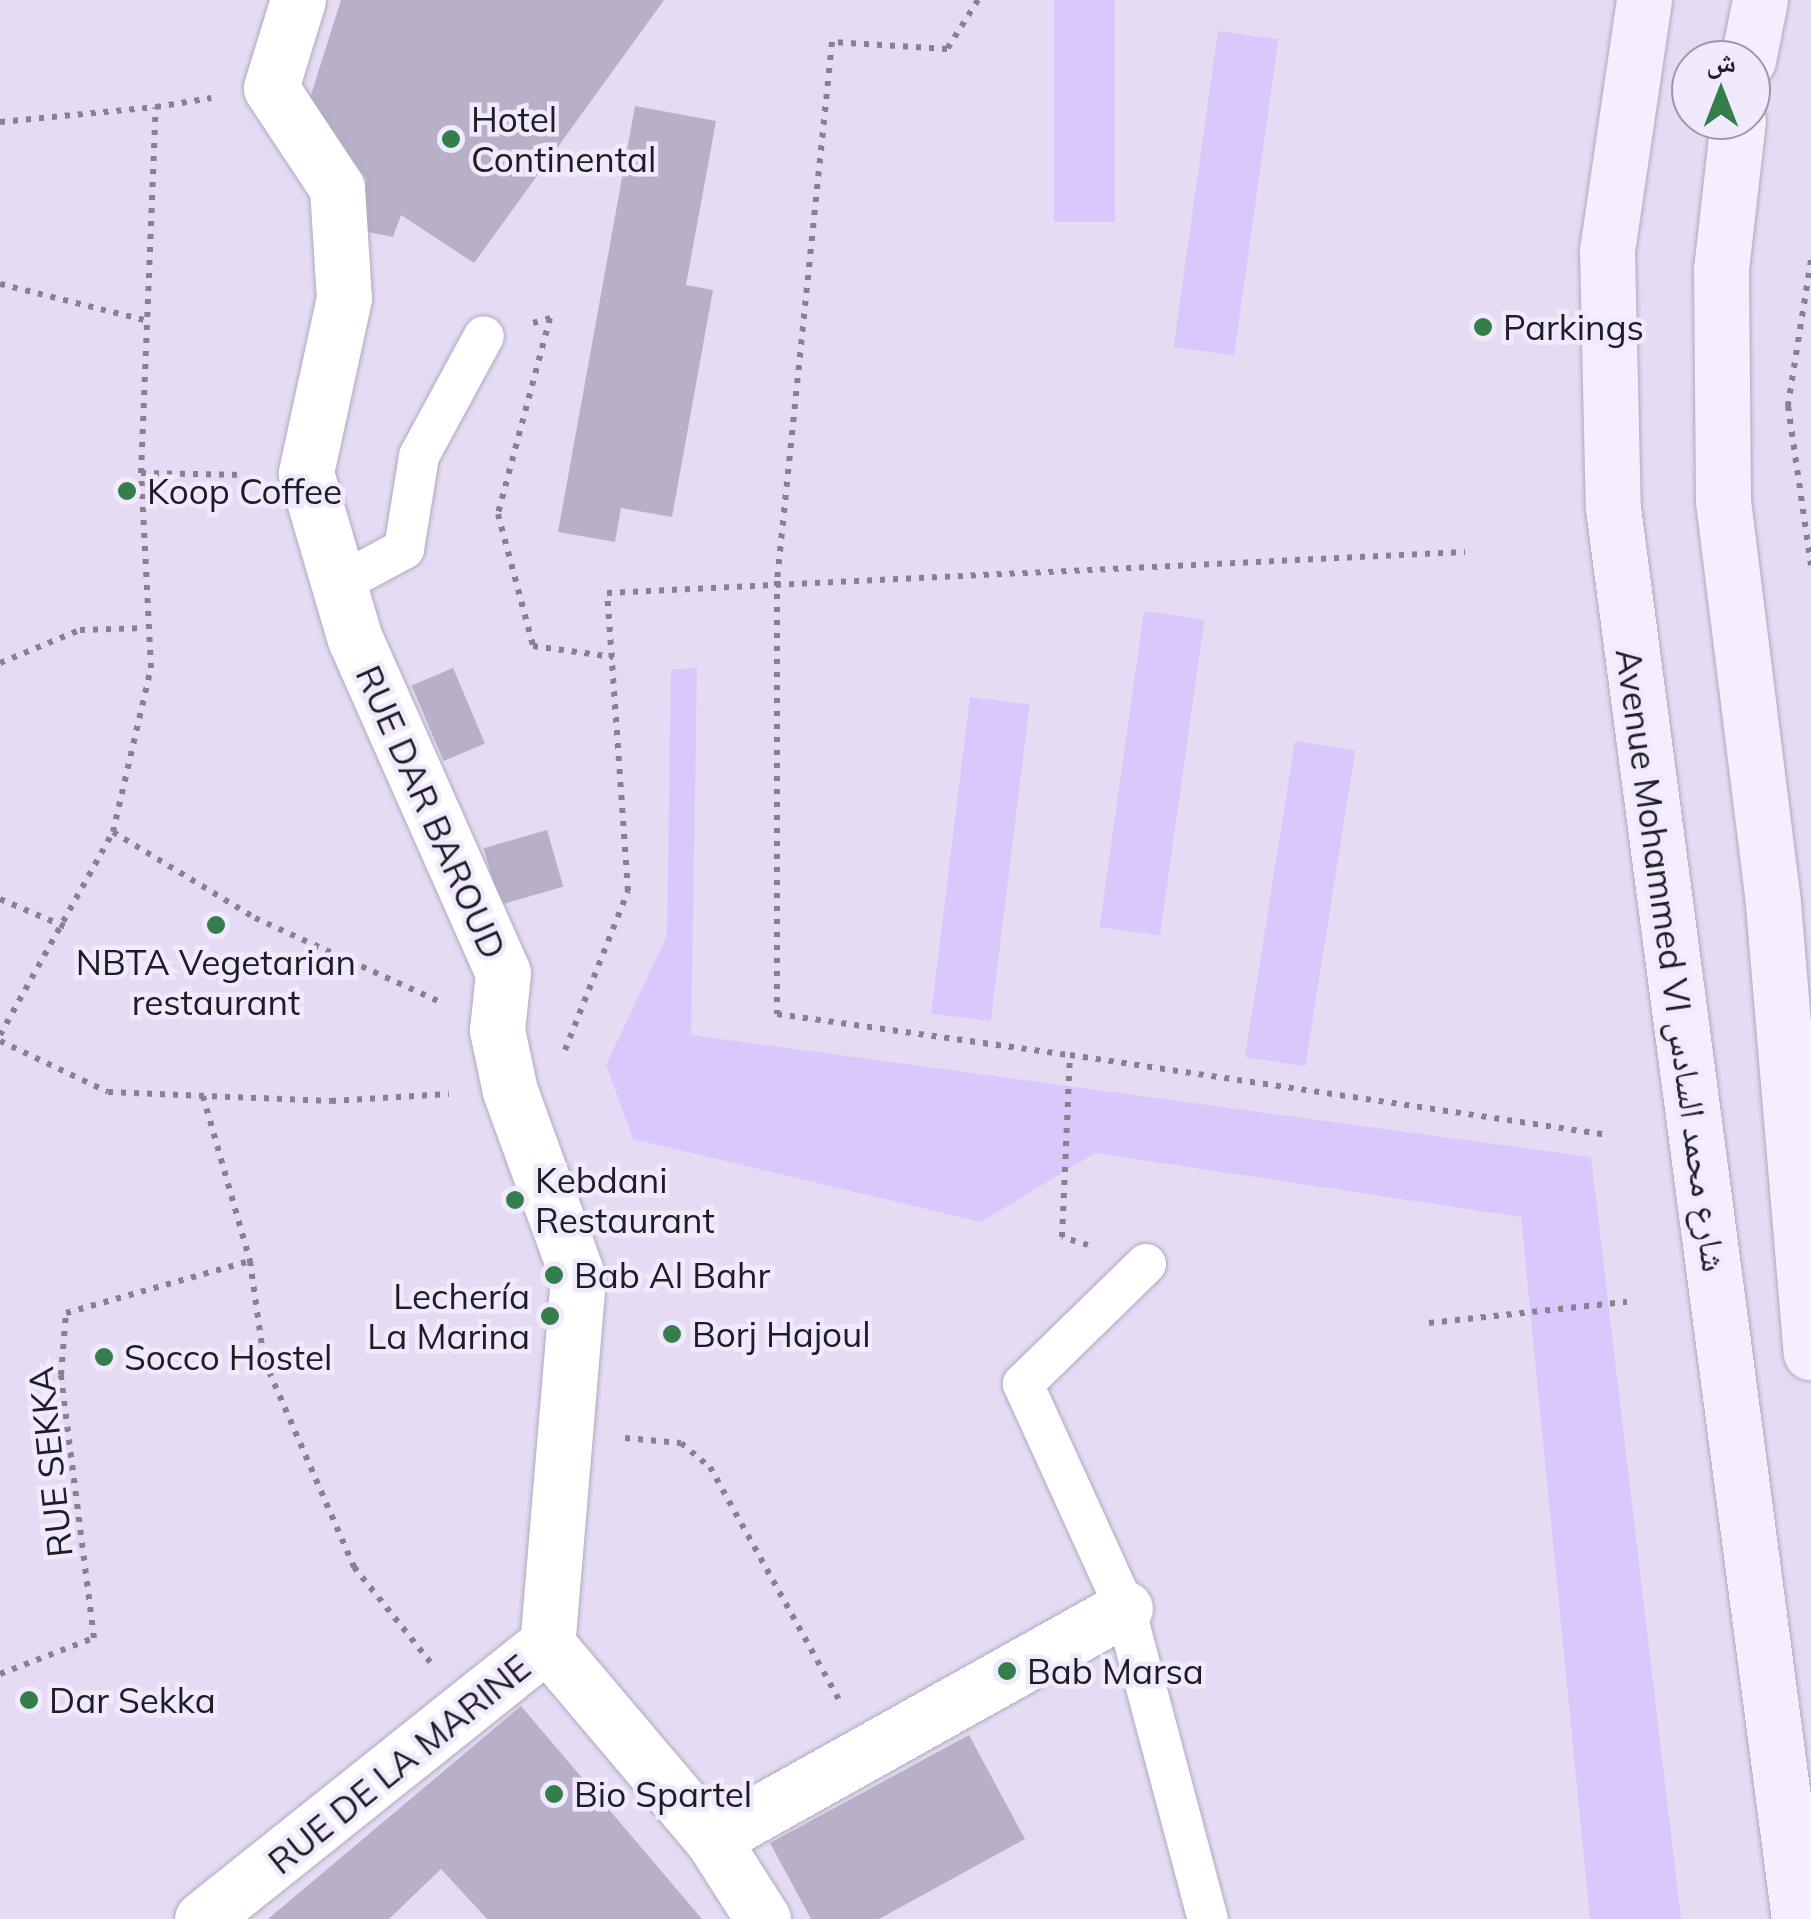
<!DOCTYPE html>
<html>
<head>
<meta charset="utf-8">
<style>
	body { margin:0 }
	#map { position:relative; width:1811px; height:1919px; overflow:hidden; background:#e5dcf4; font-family:Mulish,"Noto Naskh Arabic",sans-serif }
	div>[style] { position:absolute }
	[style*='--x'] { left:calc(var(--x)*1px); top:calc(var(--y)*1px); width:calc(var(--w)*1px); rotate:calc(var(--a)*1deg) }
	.green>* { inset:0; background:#dac7fb; transform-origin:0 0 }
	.building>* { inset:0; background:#b8b0c6; transform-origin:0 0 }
	.path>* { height:6px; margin-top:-3px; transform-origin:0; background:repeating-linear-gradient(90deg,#888192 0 5px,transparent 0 13px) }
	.roads { filter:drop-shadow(0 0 2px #b1a9c0) drop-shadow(0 0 2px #b1a9c0) }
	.lane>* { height:40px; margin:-20px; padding:0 20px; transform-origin:20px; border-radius:20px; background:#fff }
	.street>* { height:55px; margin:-27.5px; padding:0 27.5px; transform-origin:27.5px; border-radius:27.5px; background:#fff }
	.secondary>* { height:55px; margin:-27.5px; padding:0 27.5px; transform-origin:27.5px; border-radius:27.5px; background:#f4eefe }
	.dots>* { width:28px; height:28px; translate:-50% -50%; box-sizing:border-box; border:5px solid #f1eafd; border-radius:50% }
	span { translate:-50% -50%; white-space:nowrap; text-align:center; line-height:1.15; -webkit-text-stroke:9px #f1eafd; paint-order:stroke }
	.poi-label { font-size:35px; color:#1f1c24 }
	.left { translate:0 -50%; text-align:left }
	.right { translate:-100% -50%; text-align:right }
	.street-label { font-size:35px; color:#1f1c24 }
	.north { position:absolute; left:1671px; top:40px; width:100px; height:100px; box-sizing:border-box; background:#f1eafd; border:2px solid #9d98a6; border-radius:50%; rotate:0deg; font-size:28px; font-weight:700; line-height:40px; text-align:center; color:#1f1c24 }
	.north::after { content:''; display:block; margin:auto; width:35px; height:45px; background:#347e4c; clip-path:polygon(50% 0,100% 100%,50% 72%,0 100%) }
</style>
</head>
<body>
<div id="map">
	<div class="green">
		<i style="left:1054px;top:0;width:61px;height:222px"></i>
		<i style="left:1218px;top:31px;width:61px;height:319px;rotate:8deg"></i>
		<i style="left:1144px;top:611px;width:61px;height:319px;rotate:8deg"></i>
		<i style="clip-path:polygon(697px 668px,691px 1035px,1591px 1157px,1681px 1919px,1590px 1919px,1521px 1217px,1095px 1153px,981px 1222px,633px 1139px,606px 1065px,667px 936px,671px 670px)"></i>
		<i style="left:970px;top:697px;width:60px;height:319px;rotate:7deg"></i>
		<i style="left:1295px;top:741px;width:61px;height:320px;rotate:9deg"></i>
	</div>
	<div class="building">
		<i style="clip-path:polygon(341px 0,664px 0,474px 263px,401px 215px,393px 237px,358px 230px,366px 179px,310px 98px)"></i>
		<i style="clip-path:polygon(635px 106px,716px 121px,686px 285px,713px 290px,672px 517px,621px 508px,615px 542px,558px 532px)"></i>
		<i style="left:453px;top:668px;width:82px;height:45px;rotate:67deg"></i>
		<i style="left:547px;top:830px;width:59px;height:66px;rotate:74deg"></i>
		<i style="clip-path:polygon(521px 1706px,702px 1919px,487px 1919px,441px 1869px,389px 1919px,268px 1919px)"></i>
		<i style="clip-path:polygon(969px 1735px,1025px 1839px,879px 1919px,811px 1919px,770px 1843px)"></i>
	</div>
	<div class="path">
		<i style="--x:978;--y:0;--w:58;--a:122.3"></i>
		<i style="--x:947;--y:49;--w:115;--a:-176.5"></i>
		<i style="--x:832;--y:42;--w:542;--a:95.83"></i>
		<i style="--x:777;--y:581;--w:433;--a:90"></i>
		<i style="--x:777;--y:1014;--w:296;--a:8"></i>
		<i style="--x:0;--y:122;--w:157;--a:-5.5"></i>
		<i style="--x:1811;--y:260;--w:148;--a:99"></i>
		<i style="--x:1788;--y:406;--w:161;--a:81.8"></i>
		<i style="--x:0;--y:284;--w:148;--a:14"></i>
		<i style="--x:533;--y:323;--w:18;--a:-16"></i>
		<i style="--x:550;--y:318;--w:203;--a:104.9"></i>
		<i style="--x:498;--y:514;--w:137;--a:75.1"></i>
		<i style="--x:533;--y:646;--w:81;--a:7.8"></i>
		<i style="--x:141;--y:473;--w:104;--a:1.1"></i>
		<i style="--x:0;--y:663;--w:87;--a:-22.4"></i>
		<i style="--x:80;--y:630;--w:65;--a:-1.8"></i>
		<i style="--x:113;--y:832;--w:166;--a:31.2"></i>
		<i style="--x:255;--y:918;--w:201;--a:24.4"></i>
		<i style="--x:0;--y:899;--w:72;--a:23"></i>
		<i style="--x:0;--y:1035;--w:232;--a:-60.9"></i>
		<i style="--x:113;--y:832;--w:168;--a:-77"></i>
		<i style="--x:151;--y:668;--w:195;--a:-92.9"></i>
		<i style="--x:141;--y:473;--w:366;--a:-87.7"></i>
		<i style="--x:156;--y:107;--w:56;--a:-9.3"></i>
		<i style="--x:0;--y:1041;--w:119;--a:25.3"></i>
		<i style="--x:108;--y:1092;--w:223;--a:2.3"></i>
		<i style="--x:331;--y:1101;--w:118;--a:-3.4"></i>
		<i style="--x:565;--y:1050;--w:171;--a:-68.4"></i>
		<i style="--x:628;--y:891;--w:299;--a:-94"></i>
		<i style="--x:607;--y:593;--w:859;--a:-2.74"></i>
		<i style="--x:203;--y:1096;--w:172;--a:74.1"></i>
		<i style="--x:250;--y:1261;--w:100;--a:82"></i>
		<i style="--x:264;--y:1360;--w:226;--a:66.5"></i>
		<i style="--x:354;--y:1567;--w:122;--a:51.3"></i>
		<i style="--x:1088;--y:1245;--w:27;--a:-163"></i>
		<i style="--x:1062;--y:1237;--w:182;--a:-87.5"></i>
		<i style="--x:1070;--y:1055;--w:544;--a:8.46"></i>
		<i style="--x:1429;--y:1323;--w:199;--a:-6.1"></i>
		<i style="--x:625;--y:1438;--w:56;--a:5.1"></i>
		<i style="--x:681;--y:1443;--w:38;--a:40"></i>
		<i style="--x:710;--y:1467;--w:266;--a:61"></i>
		<i style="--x:0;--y:1674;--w:101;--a:-21"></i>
		<i style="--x:94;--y:1638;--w:265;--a:-97.2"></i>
		<i style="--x:61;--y:1375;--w:62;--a:-85.4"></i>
		<i style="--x:66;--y:1313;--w:191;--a:-15.8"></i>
	</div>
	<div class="roads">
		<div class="lane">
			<i style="--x:339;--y:584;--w:74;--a:-28.3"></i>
			<i style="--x:404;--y:549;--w:94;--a:-80.8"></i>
			<i style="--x:419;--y:456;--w:136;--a:-61.6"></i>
			<i style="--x:1146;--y:1264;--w:172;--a:135.7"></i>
			<i style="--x:1023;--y:1384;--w:246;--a:65.5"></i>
			<i style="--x:1125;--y:1608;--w:322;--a:75.1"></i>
		</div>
		<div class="street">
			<i style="--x:298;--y:0;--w:92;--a:107.1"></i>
			<i style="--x:271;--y:88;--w:120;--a:56.6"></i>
			<i style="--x:337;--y:188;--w:110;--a:86.4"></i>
			<i style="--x:344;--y:298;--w:179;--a:102.3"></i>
			<i style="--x:306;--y:473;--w:173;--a:73.6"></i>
			<i style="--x:355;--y:639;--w:365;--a:66.1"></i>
			<i style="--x:503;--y:973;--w:57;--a:96"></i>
			<i style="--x:497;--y:1030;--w:62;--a:78"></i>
			<i style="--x:510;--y:1091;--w:199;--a:70"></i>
			<i style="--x:578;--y:1278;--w:367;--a:94.8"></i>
			<i style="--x:547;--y:1644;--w:255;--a:49.8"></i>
			<i style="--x:712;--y:1839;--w:95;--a:57.5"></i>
			<i style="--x:712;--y:1839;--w:473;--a:-29.2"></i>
			<i style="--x:202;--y:1919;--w:441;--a:-38.6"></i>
		</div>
		<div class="secondary">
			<i style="--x:1644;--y:0;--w:254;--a:98.4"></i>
			<i style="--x:1607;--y:251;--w:257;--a:88.7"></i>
			<i style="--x:1613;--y:508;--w:1423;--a:82.49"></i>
			<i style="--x:1748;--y:60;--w:61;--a:-78.7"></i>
			<i style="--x:1738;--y:120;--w:151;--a:96.5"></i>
			<i style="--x:1721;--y:270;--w:231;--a:89.5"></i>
			<i style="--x:1723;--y:501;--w:406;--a:82.9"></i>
			<i style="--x:1773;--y:904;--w:450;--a:85.2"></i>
		</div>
	</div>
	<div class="dots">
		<i style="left:451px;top:139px;background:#347e4c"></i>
		<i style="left:1483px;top:327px;background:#347e4c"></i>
		<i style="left:127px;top:491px;background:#347e4c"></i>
		<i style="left:216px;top:925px;background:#347e4c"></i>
		<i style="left:515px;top:1200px;background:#347e4c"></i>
		<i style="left:554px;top:1275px;background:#347e4c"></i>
		<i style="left:550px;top:1316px;background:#347e4c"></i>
		<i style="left:672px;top:1334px;background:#347e4c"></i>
		<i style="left:104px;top:1357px;background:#347e4c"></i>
		<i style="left:1007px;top:1671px;background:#347e4c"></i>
		<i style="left:29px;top:1700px;background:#347e4c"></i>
		<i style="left:554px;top:1794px;background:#347e4c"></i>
	</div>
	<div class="poi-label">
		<span class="left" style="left:471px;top:139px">Hotel<br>Continental</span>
		<span class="left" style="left:1503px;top:327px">Parkings</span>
		<span class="left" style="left:147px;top:491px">Koop Coffee</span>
		<span style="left:216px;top:982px">NBTA Vegetarian<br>restaurant</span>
		<span class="left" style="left:535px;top:1200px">Kebdani<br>Restaurant</span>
		<span class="left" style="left:574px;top:1275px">Bab Al Bahr</span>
		<span class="right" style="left:530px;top:1316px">Lechería<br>La Marina</span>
		<span class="left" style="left:692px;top:1334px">Borj Hajoul</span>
		<span class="left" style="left:124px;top:1357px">Socco Hostel</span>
		<span class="left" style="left:1027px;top:1671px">Bab Marsa</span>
		<span class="left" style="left:49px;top:1700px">Dar Sekka</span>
		<span class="left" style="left:574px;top:1794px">Bio Spartel</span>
	</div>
	<div class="street-label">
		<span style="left:431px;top:812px;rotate:66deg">RUE DAR BAROUD</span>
		<span style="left:1672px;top:960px;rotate:82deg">Avenue Mohammed VI شارع محمد السادس</span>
		<span style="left:50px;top:1462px;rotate:-96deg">RUE SEKKA</span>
		<span style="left:399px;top:1764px;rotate:-39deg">RUE DE LA MARINE</span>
	</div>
	<div class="north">ش</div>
</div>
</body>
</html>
